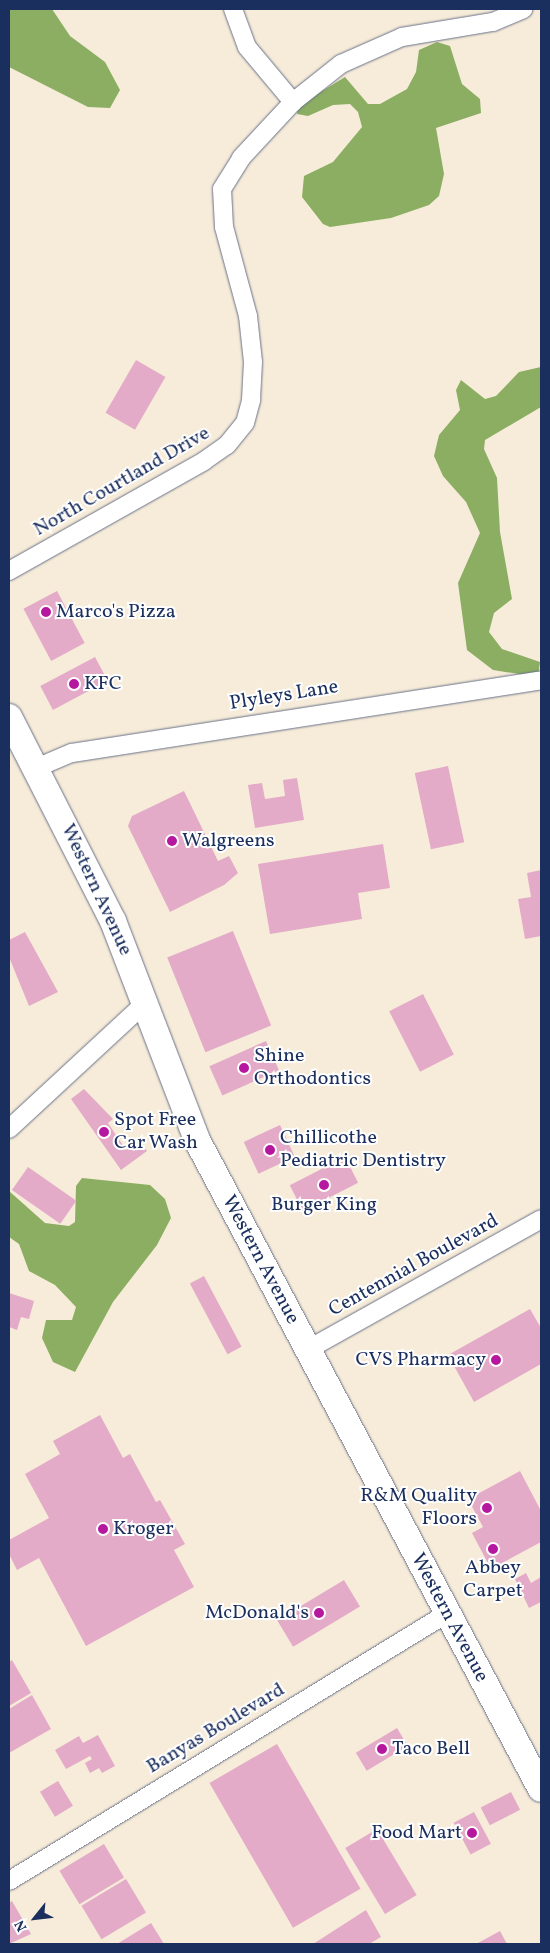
<!DOCTYPE html>
<html>
<head>
<meta charset="utf-8">
<style>
	body { margin:0 }
	#map { position:relative; width:550px; height:1953px; overflow:hidden; background:#f7ecd9; font-family:Vollkorn,serif }
	div>[style] { position:absolute }
	[style*='--x'] { left:calc(var(--x)*1px); top:calc(var(--y)*1px); width:calc(var(--w)*1px); rotate:calc(var(--a)*1deg) }
	.forest>* { inset:0; background:#8bae62 }
	.building>* { inset:0; background:#e3abc8; transform-origin:0 0 }
	.roads { filter:drop-shadow(0 0 1px #687189) drop-shadow(0 0 1px #687189) }
	.street>* { height:18px; margin:-9px; padding:0 9px; transform-origin:9px; border-radius:9px; background:#fff }
	.primary>* { height:26px; margin:-13px; padding:0 13px; transform-origin:13px; border-radius:13px; background:#fff }
	.dots>* { width:14px; height:14px; translate:-50% -50%; box-sizing:border-box; border:2px solid #fff; border-radius:50% }
	span { translate:-50% -50%; white-space:nowrap; text-align:center; line-height:1.15; -webkit-text-stroke:4px #fff; paint-order:stroke }
	.street-label { font-size:20px; color:#1b2f5e }
	.poi-label { font-size:20px; color:#1b2f5e }
	.left { translate:0 -50%; text-align:left }
	.right { translate:-100% -50%; text-align:right }
	.frame { position:absolute; inset:0; border:10px solid #1b2f5e; pointer-events:none }
	.north { position:absolute; left:10px; top:1893px; width:50px; height:50px; -webkit-text-stroke:4px #fff; paint-order:stroke; rotate:241deg; font-size:14px; font-weight:700; line-height:20px; text-align:center; color:#1b2f5e }
	.north::after { content:''; display:block; margin:auto; width:18px; height:22px; background:#1b2f5e; clip-path:polygon(50% 0,100% 100%,50% 72%,0 100%) }
</style>
</head>
<body>
<div id="map">
	<div class="forest">
		<i style="clip-path:polygon(9px 9px,52px 9px,70px 36px,105px 62px,120px 90px,110px 108px,88px 107px,9px 67px)"></i>
		<i style="clip-path:polygon(437px 42px,450px 46px,462px 84px,480px 99px,481px 113px,436px 128px,444px 174px,439px 196px,429px 205px,391px 218px,330px 227px,323px 224px,302px 197px,304px 176px,333px 162px,362px 127px,358px 112px,350px 104px,333px 105px,308px 116px,297px 114px,298px 106px,345px 77px,368px 104px,380px 104px,407px 89px,416px 72px,419px 50px)"></i>
		<i style="clip-path:polygon(541px 367px,541px 407px,485px 440px,484px 449px,497px 478px,500px 532px,512px 599px,494px 613px,489px 632px,502px 649px,540px 662px,538px 677px,493px 670px,467px 650px,458px 583px,480px 533px,466px 502px,443px 476px,434px 456px,439px 435px,460px 410px,456px 390px,461px 380px,485px 399px,496px 396px,519px 372px)"></i>
		<i style="clip-path:polygon(82px 1178px,150px 1185px,165px 1199px,171px 1218px,157px 1245px,113px 1302px,75px 1372px,53px 1362px,42px 1338px,46px 1320px,72px 1320px,76px 1307px,55px 1285px,29px 1271px,19px 1244px,9px 1237px,9px 1191px,45px 1223px,69px 1226px,75px 1222px,76px 1186px)"></i>
	</div>
	<div class="building">
		<i style="left:136px;top:360px;width:34px;height:61px;rotate:30deg"></i>
		<i style="left:57px;top:591px;width:59px;height:38px;rotate:62deg"></i>
		<i style="left:95px;top:657px;width:27px;height:62px;rotate:62deg"></i>
		<i style="left:448px;top:766px;width:78px;height:34px;rotate:78deg"></i>
		<i style="clip-path:polygon(297px 778px,304px 820px,255px 828px,248px 785px,262px 783px,265px 799px,285px 796px,283px 780px)"></i>
		<i style="clip-path:polygon(184px 791px,218px 861px,229px 856px,238px 873px,224px 885px,170px 912px,128px 826px,132px 816px)"></i>
		<i style="clip-path:polygon(383px 844px,390px 888px,358px 893px,362px 919px,270px 934px,258px 864px)"></i>
		<i style="clip-path:polygon(541px 870px,541px 936px,525px 939px,518px 899px,531px 897px,527px 873px)"></i>
		<i style="left:233px;top:931px;width:102px;height:71px;rotate:68deg"></i>
		<i style="clip-path:polygon(25px 932px,58px 992px,29px 1006px,9px 957px,9px 940px)"></i>
		<i style="left:423px;top:994px;width:68px;height:38px;rotate:63deg"></i>
		<i style="left:266px;top:1041px;width:32px;height:62px;rotate:66deg"></i>
		<i style="clip-path:polygon(84px 1089px,113px 1119px,108px 1123px,126px 1150px,139px 1140px,147px 1151px,121px 1170px,71px 1099px)"></i>
		<i style="left:280px;top:1125px;width:35px;height:40px;rotate:65deg"></i>
		<i style="left:345px;top:1157px;width:29px;height:62px;rotate:63deg"></i>
		<i style="left:28px;top:1167px;width:59px;height:28px;rotate:35deg"></i>
		<i style="left:204px;top:1276px;width:80px;height:16px;rotate:62deg"></i>
		<i style="clip-path:polygon(9px 1293px,34px 1301px,29px 1319px,21px 1317px,17px 1330px,9px 1327px)"></i>
		<i style="clip-path:polygon(530px 1309px,541px 1328px,541px 1364px,474px 1402px,448px 1355px)"></i>
		<i style="clip-path:polygon(100px 1415px,123px 1458px,130px 1454px,156px 1502px,160px 1500px,185px 1544px,174px 1550px,194px 1587px,86px 1646px,39px 1558px,17px 1570px,9px 1554px,9px 1540px,49px 1518px,25px 1474px,60px 1454px,53px 1441px)"></i>
		<i style="clip-path:polygon(520px 1471px,541px 1511px,541px 1542px,491px 1569px,472px 1533px,483px 1527px,468px 1499px)"></i>
		<i style="clip-path:polygon(526px 1573px,531px 1583px,541px 1577px,541px 1602px,529px 1608px,515px 1579px)"></i>
		<i style="left:344px;top:1580px;width:31px;height:78px;rotate:59deg"></i>
		<i style="clip-path:polygon(12px 1660px,31px 1693px,9px 1706px,9px 1662px)"></i>
		<i style="clip-path:polygon(32px 1695px,51px 1729px,9px 1753px,9px 1709px)"></i>
		<i style="left:397px;top:1728px;width:21px;height:48px;rotate:59deg"></i>
		<i style="clip-path:polygon(98px 1735px,115px 1766px,102px 1773px,99px 1768px,90px 1773px,85px 1763px,92px 1759px,90px 1756px,66px 1769px,55px 1750px,79px 1736px,83px 1743px)"></i>
		<i style="left:277px;top:1744px;width:167px;height:78px;rotate:60deg"></i>
		<i style="left:58px;top:1781px;width:29px;height:21px;rotate:59deg"></i>
		<i style="left:511px;top:1792px;width:20px;height:34px;rotate:63deg"></i>
		<i style="left:474px;top:1812px;width:36px;height:23px;rotate:62deg"></i>
		<i style="left:377px;top:1829px;width:77px;height:37px;rotate:59deg"></i>
		<i style="left:104px;top:1844px;width:39px;height:52px;rotate:59deg"></i>
		<i style="left:126px;top:1879px;width:39px;height:52px;rotate:59deg"></i>
		<i style="clip-path:polygon(12px 1901px,31px 1934px,9px 1944px,9px 1903px)"></i>
		<i style="clip-path:polygon(366px 1910px,381px 1937px,369px 1944px,313px 1944px)"></i>
		<i style="clip-path:polygon(151px 1923px,164px 1944px,117px 1944px)"></i>
		<i style="clip-path:polygon(500px 1931px,507px 1944px,476px 1944px)"></i>
	</div>
	<div class="roads">
		<div class="street">
			<i style="--x:233;--y:9;--w:40;--a:69.8"></i>
			<i style="--x:247;--y:47;--w:72;--a:50.1"></i>
			<i style="--x:9;--y:571;--w:224;--a:-29.4"></i>
			<i style="--x:204;--y:461;--w:28;--a:-35"></i>
			<i style="--x:227;--y:445;--w:28;--a:-51"></i>
			<i style="--x:245;--y:423;--w:24;--a:-75"></i>
			<i style="--x:251;--y:400;--w:38;--a:-87"></i>
			<i style="--x:253;--y:362;--w:46;--a:-96.2"></i>
			<i style="--x:248;--y:316;--w:92;--a:-105.1"></i>
			<i style="--x:224;--y:227;--w:38;--a:-93"></i>
			<i style="--x:222;--y:189;--w:36;--a:-58"></i>
			<i style="--x:241;--y:158;--w:76;--a:-47.1"></i>
			<i style="--x:293;--y:102;--w:61;--a:-38.4"></i>
			<i style="--x:341;--y:64;--w:67;--a:-23.9"></i>
			<i style="--x:402;--y:37;--w:92;--a:-9.4"></i>
			<i style="--x:493;--y:22;--w:33;--a:-23"></i>
			<i style="--x:36;--y:768;--w:39;--a:-23"></i>
			<i style="--x:72;--y:753;--w:475;--a:-8.8"></i>
			<i style="--x:9;--y:1129;--w:187;--a:-42.8"></i>
			<i style="--x:307;--y:1350;--w:268;--a:-29.2"></i>
			<i style="--x:9;--y:1881;--w:512;--a:-31.42"></i>
		</div>
		<div class="primary">
			<i style="--x:9;--y:717;--w:229;--a:63"></i>
			<i style="--x:113;--y:921;--w:237;--a:69"></i>
			<i style="--x:198;--y:1142;--w:732;--a:62.07"></i>
		</div>
	</div>
	<div class="dots">
		<i style="left:46px;top:612px;background:#b5179e"></i>
		<i style="left:74px;top:684px;background:#b5179e"></i>
		<i style="left:172px;top:841px;background:#b5179e"></i>
		<i style="left:244px;top:1068px;background:#b5179e"></i>
		<i style="left:104px;top:1132px;background:#b5179e"></i>
		<i style="left:270px;top:1150px;background:#b5179e"></i>
		<i style="left:324px;top:1185px;background:#b5179e"></i>
		<i style="left:496px;top:1360px;background:#b5179e"></i>
		<i style="left:487px;top:1508px;background:#b5179e"></i>
		<i style="left:103px;top:1529px;background:#b5179e"></i>
		<i style="left:493px;top:1549px;background:#b5179e"></i>
		<i style="left:319px;top:1613px;background:#b5179e"></i>
		<i style="left:382px;top:1749px;background:#b5179e"></i>
		<i style="left:472px;top:1833px;background:#b5179e"></i>
	</div>
	<div class="street-label">
		<span style="left:122px;top:482px;rotate:-30deg">North Courtland Drive</span>
		<span style="left:284px;top:696px;rotate:-9deg">Plyleys Lane</span>
		<span style="left:96px;top:890px;rotate:65deg">Western Avenue</span>
		<span style="left:260px;top:1260px;rotate:62deg">Western Avenue</span>
		<span style="left:414px;top:1266px;rotate:-29deg">Centennial Boulevard</span>
		<span style="left:449px;top:1618px;rotate:62deg">Western Avenue</span>
		<span style="left:216px;top:1729px;rotate:-31deg">Banyas Boulevard</span>
	</div>
	<div class="poi-label">
		<span class="left" style="left:56px;top:612px">Marco's Pizza</span>
		<span class="left" style="left:84px;top:684px">KFC</span>
		<span class="left" style="left:182px;top:841px">Walgreens</span>
		<span class="left" style="left:254px;top:1068px">Shine<br>Orthodontics</span>
		<span class="left" style="left:114px;top:1132px">Spot Free<br>Car Wash</span>
		<span class="left" style="left:280px;top:1150px">Chillicothe<br>Pediatric Dentistry</span>
		<span style="left:324px;top:1205px">Burger King</span>
		<span class="right" style="left:486px;top:1360px">CVS Pharmacy</span>
		<span class="right" style="left:477px;top:1508px">R&amp;M Quality<br>Floors</span>
		<span class="left" style="left:113px;top:1529px">Kroger</span>
		<span style="left:493px;top:1580px">Abbey<br>Carpet</span>
		<span class="right" style="left:309px;top:1613px">McDonald's</span>
		<span class="left" style="left:392px;top:1749px">Taco Bell</span>
		<span class="right" style="left:462px;top:1833px">Food Mart</span>
	</div>
	<div class="frame"></div>
	<div class="north">N</div>
</div>
</body>
</html>
